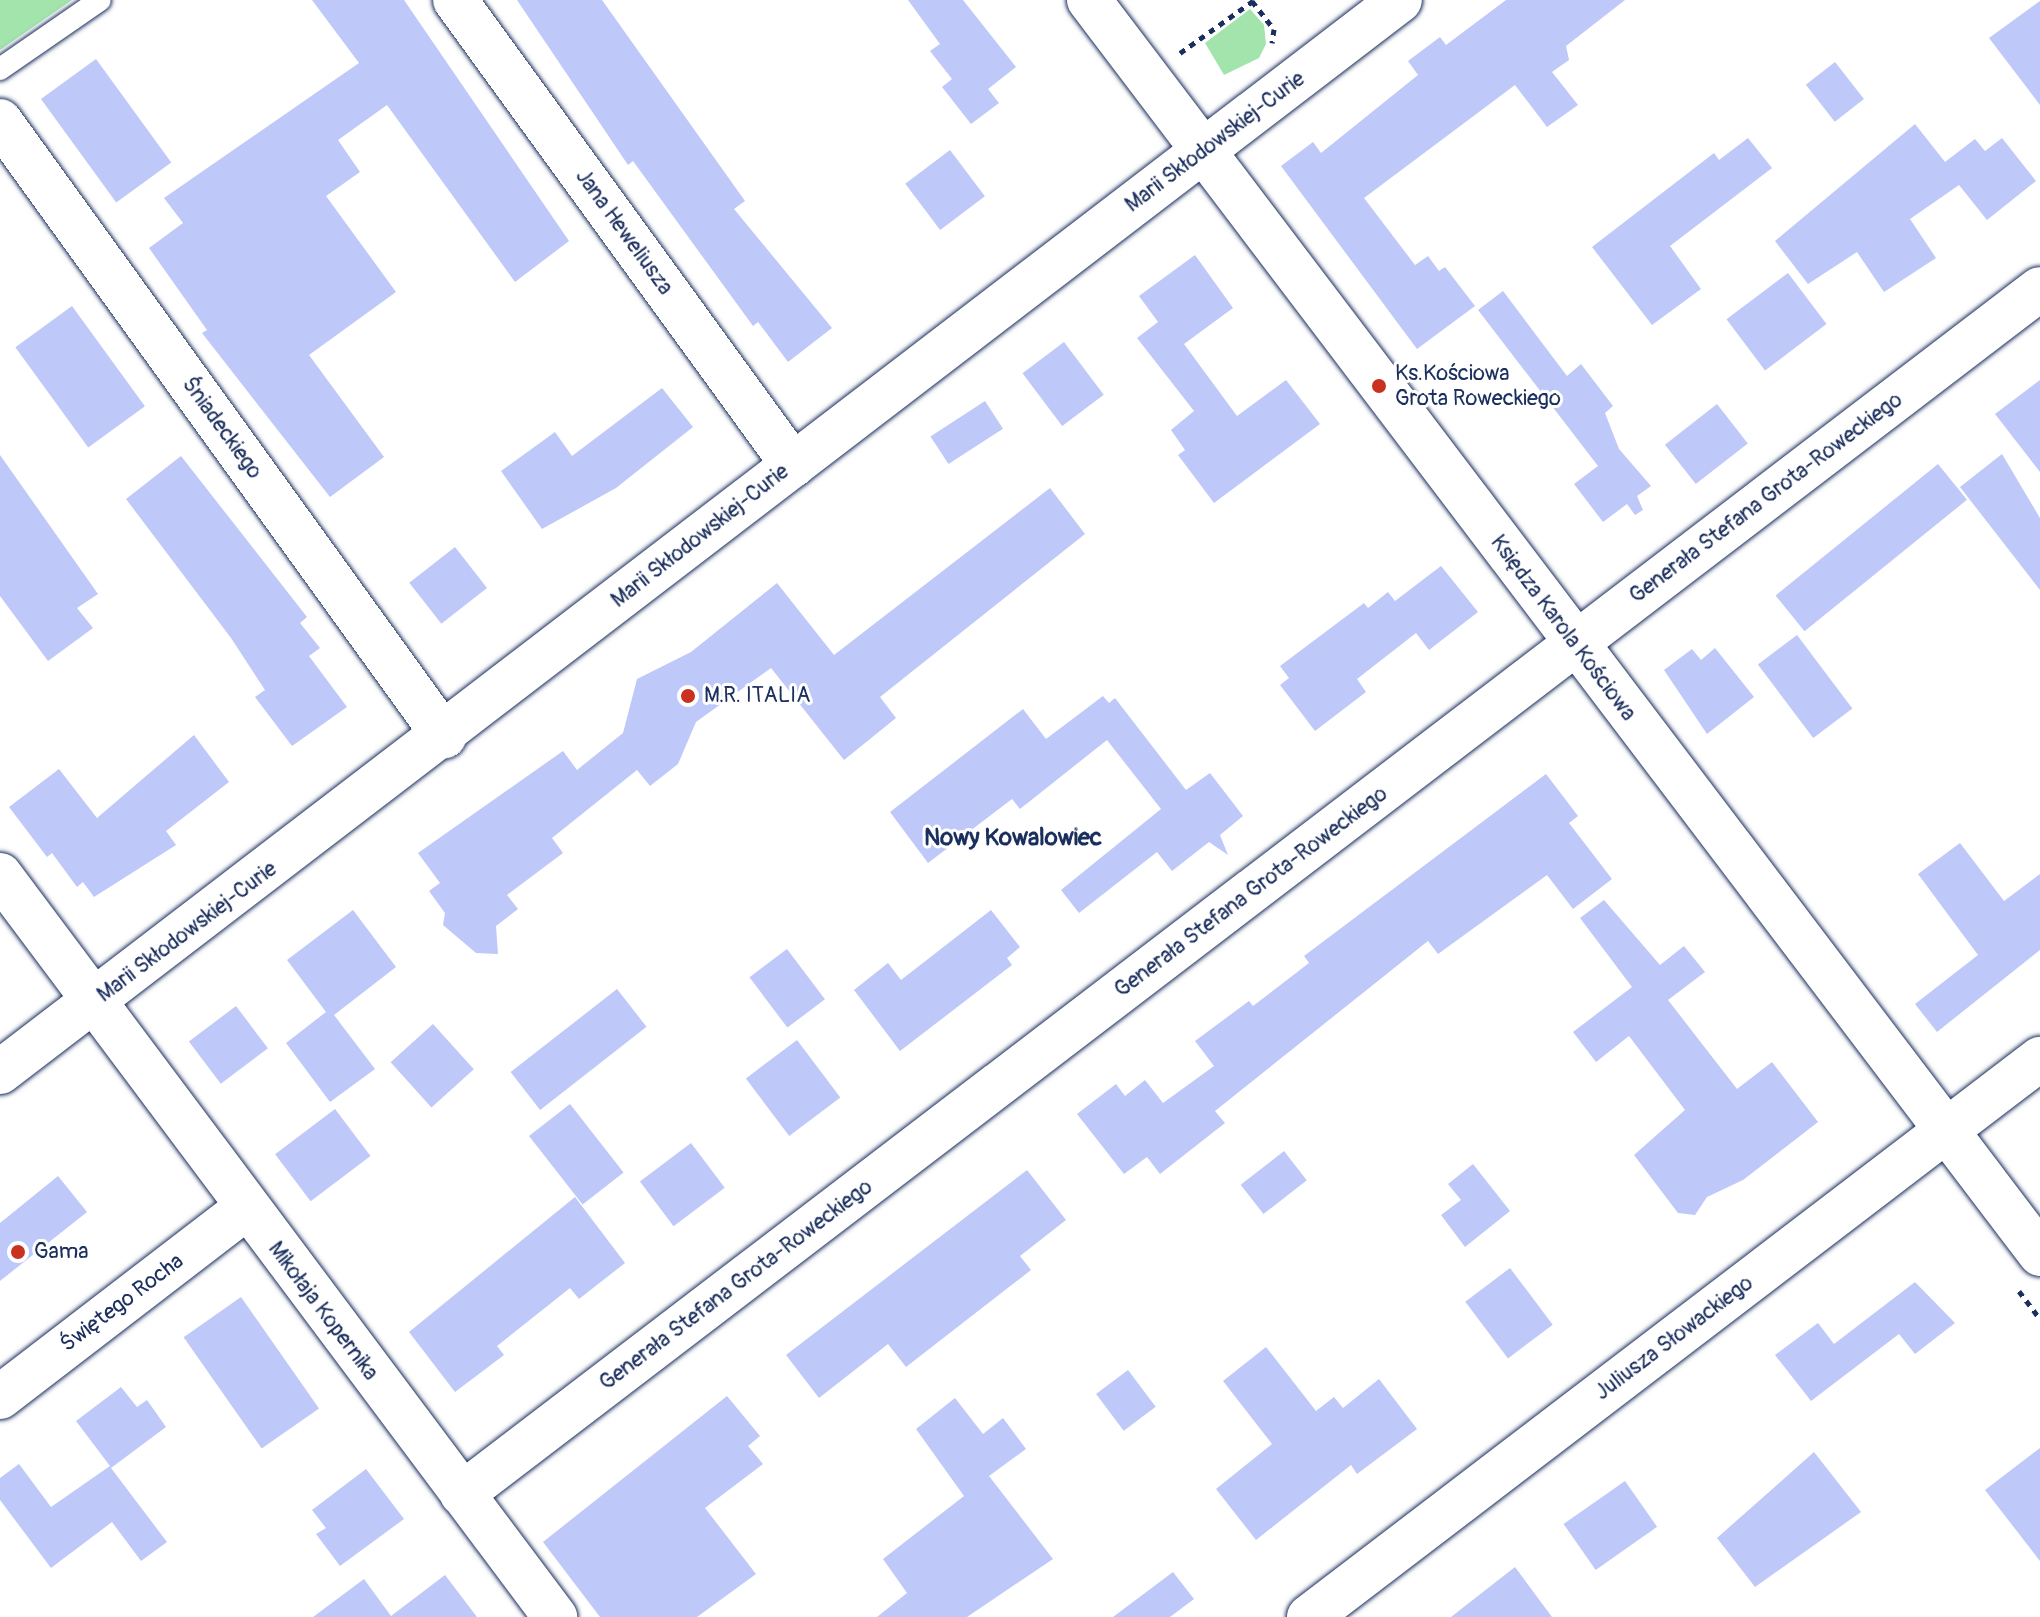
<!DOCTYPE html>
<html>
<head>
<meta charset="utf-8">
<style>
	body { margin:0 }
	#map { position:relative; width:2040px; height:1617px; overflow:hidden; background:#fff; font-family:Pangolin,sans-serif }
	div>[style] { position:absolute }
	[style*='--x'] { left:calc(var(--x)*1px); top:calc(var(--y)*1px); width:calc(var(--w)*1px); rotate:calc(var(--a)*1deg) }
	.green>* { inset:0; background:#a3e4ad }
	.building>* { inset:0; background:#bec8f9; transform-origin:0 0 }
	.path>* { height:5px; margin-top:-2.5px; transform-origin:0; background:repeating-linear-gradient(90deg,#1b2f5e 0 6px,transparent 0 12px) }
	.roads { filter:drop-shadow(0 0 2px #1b2f5e) drop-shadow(0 0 2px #1b2f5e) }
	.service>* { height:22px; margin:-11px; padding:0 11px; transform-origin:11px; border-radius:11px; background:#fff }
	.minor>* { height:44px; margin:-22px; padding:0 22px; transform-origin:22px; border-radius:22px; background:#fff }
	.tertiary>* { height:44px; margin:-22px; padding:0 22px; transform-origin:22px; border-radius:22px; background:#fff }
	.dots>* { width:22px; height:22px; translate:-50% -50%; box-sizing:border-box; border:4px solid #fff; border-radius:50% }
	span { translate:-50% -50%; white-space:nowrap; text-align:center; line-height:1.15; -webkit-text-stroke:6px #fff; paint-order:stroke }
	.street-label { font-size:22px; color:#1b2f5e }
	.poi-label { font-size:22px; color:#1b2f5e }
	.left { translate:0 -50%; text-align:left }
	.neighbourhood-label { font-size:24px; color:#1b2f5e; font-weight:700 }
</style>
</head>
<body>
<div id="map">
	<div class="green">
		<i style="clip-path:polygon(0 0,72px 0,0 50px)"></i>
		<i style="clip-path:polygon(1250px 9px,1264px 25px,1266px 44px,1259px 58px,1224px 75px,1205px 43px)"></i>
	</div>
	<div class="building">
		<i style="clip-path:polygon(312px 0,404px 0,569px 241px,515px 282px,387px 105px,338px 140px,360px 172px,326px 196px,396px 292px,309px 355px,384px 457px,330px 497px,202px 333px,207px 330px,149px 248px,183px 223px,164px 198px,359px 63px)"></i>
		<i style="clip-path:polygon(517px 0,602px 0,745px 201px,734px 209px,832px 328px,788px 362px,758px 322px,753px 326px,633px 161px,628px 165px)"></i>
		<i style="clip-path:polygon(908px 0,963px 0,1016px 67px,988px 89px,999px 103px,971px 124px,942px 87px,952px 79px,930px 51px,940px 44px)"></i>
		<i style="clip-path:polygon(1506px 0,1625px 0,1566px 46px,1569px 60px,1552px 72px,1578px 105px,1547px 127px,1515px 85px,1364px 198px,1415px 265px,1428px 256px,1439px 271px,1445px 267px,1475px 306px,1417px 349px,1281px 166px,1313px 142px,1321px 153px,1418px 75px,1408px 61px,1440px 37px,1446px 45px)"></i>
		<i style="clip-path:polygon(2040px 1px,2040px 105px,1989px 38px)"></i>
		<i style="left:96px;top:59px;width:128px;height:68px;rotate:54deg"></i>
		<i style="left:1835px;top:62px;width:47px;height:37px;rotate:52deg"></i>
		<i style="clip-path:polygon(1915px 124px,1945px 162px,1975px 139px,1985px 151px,2002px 138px,2036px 181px,1987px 220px,1959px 185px,1910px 219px,1936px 258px,1884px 292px,1857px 252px,1808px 284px,1775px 241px)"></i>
		<i style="clip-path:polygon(1748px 138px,1772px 168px,1670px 246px,1701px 289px,1652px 325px,1592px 247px,1714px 153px,1719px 160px)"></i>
		<i style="left:950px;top:150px;width:58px;height:56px;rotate:53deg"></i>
		<i style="clip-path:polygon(1195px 255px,1233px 308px,1184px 344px,1237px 416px,1286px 380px,1320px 424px,1214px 503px,1178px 455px,1185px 450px,1171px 430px,1194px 411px,1137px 338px,1158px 322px,1139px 296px)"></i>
		<i style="left:1788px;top:273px;width:64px;height:77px;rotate:53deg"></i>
		<i style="clip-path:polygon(1503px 291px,1567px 376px,1581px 364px,1613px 406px,1605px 413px,1619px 449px,1651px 486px,1637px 496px,1643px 510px,1635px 515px,1627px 504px,1603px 522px,1574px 484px,1598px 466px,1478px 310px)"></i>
		<i style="left:72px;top:306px;width:124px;height:70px;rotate:54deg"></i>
		<i style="left:1064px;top:342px;width:66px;height:52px;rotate:53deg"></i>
		<i style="clip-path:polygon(2040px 380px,2040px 472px,1995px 414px)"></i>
		<i style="clip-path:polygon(662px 388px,693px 427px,616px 488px,542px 529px,501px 471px,555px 432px,572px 456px)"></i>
		<i style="left:985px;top:401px;width:33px;height:65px;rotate:57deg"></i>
		<i style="left:1717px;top:404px;width:50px;height:66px;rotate:52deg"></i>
		<i style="clip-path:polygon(2002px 454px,2040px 518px,2040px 590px,1960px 487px)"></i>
		<i style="clip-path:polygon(0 455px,98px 594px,77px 608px,93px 628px,48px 661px,0 596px)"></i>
		<i style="clip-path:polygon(181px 456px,307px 617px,300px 623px,320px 648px,309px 656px,347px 707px,292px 746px,255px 697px,265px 690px,231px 638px,126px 499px)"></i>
		<i style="left:1938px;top:464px;width:46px;height:209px;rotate:51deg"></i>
		<i style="clip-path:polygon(1050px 488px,1085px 534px,880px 697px,896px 718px,844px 760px,771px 668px,696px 722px,678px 764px,650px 786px,637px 770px,552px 838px,563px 853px,507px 895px,518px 909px,496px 926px,498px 954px,476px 953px,443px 925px,445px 913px,429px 891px,440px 883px,418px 853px,563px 751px,577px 770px,623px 733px,637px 679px,691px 652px,777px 583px,834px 655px)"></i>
		<i style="left:455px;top:547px;width:52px;height:58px;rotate:52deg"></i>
		<i style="clip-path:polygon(1441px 566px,1478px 612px,1429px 650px,1416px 633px,1357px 679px,1366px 692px,1315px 731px,1280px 685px,1289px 678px,1280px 666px,1364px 603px,1368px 608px,1388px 592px,1395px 601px)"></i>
		<i style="left:1797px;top:635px;width:92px;height:49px;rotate:53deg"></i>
		<i style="clip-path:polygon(1715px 648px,1754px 697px,1707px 734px,1664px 670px,1692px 649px,1701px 660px)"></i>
		<i style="clip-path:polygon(1103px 696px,1109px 703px,1115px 698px,1186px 790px,1210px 773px,1243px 816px,1220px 835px,1228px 855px,1209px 842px,1172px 871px,1157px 852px,1079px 913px,1061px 890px,1161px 809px,1107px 740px,1020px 809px,1012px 799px,928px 863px,890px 812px,1023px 709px,1046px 739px)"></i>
		<i style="clip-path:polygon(194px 735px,229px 782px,166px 831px,176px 845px,94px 897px,83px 882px,77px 887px,52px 853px,47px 857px,9px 807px,59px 769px,97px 818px)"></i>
		<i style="clip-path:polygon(1546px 774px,1578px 816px,1569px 823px,1612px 879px,1573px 909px,1547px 875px,1438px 954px,1428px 941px,1215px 1111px,1225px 1123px,1160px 1174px,1147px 1157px,1124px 1174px,1077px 1114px,1116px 1084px,1125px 1096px,1145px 1080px,1163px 1103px,1214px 1066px,1195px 1041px,1249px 1001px,1253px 1006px,1309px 963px,1304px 956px)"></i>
		<i style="clip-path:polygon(1960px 843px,2004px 901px,2040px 874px,2040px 950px,1937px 1032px,1915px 1004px,1978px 955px,1918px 874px)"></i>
		<i style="clip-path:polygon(1604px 900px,1660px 965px,1684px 946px,1705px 972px,1668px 1000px,1737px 1089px,1772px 1062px,1818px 1122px,1743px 1180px,1707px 1197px,1695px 1215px,1678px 1213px,1634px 1155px,1685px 1110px,1629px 1036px,1596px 1062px,1573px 1032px,1632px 987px,1580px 918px)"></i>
		<i style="clip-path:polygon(353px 910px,396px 967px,334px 1015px,375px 1069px,330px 1102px,286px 1043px,326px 1012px,287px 960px)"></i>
		<i style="clip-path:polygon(991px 910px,1020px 947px,1007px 958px,1012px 965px,900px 1051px,854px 990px,888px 963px,901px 980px)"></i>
		<i style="left:787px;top:949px;width:63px;height:47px;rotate:53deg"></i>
		<i style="left:617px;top:989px;width:48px;height:135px;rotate:52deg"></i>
		<i style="left:236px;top:1006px;width:53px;height:59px;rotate:53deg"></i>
		<i style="left:433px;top:1024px;width:61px;height:57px;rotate:48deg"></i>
		<i style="left:797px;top:1040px;width:72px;height:64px;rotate:53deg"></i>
		<i style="left:570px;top:1104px;width:87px;height:52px;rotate:52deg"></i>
		<i style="left:335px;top:1109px;width:59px;height:75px;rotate:53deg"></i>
		<i style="left:691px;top:1143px;width:56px;height:64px;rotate:53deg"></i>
		<i style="left:1284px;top:1151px;width:37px;height:55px;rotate:52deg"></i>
		<i style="clip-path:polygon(1473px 1164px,1510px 1211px,1465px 1247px,1441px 1215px,1461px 1200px,1448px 1184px)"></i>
		<i style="clip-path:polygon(1027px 1170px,1066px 1220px,1020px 1256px,1031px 1270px,906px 1367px,888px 1344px,819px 1398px,786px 1355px)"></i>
		<i style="clip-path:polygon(58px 1176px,87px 1212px,0 1281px,0 1223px)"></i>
		<i style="clip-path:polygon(575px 1197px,625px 1263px,579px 1299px,570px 1288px,497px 1346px,504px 1355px,455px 1392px,409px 1332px)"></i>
		<i style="left:1510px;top:1268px;width:71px;height:56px;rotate:53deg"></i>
		<i style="clip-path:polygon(1915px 1282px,1955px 1323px,1915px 1354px,1899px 1334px,1811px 1401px,1775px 1355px,1818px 1323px,1834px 1344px)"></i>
		<i style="left:241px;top:1297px;width:136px;height:70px;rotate:55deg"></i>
		<i style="clip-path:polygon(1266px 1347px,1316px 1411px,1334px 1397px,1343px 1408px,1379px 1379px,1417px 1429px,1357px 1474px,1351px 1465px,1256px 1540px,1216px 1489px,1272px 1444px,1223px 1381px)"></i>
		<i style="left:1128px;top:1370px;width:46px;height:40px;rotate:53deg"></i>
		<i style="clip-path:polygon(121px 1387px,137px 1407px,147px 1400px,166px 1427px,111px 1468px,167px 1542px,141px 1561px,112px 1522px,51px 1568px,0 1500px,0 1478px,19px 1464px,51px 1507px,110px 1466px,76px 1421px)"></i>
		<i style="clip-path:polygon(727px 1396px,760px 1436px,748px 1446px,763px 1464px,705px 1508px,756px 1574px,697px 1617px,600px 1617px,543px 1542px)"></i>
		<i style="clip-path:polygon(955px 1398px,983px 1434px,1003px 1418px,1026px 1449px,989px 1476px,1053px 1559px,967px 1617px,877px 1617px,907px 1593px,883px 1559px,964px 1496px,916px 1429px)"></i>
		<i style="clip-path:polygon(2040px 1448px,2040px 1561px,1985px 1490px)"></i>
		<i style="clip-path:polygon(1814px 1452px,1861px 1512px,1755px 1587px,1717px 1538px)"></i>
		<i style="clip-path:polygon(366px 1469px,404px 1519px,340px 1566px,316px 1534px,326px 1528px,312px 1510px)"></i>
		<i style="left:1625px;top:1481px;width:56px;height:75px;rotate:55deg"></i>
		<i style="clip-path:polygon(1515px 1567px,1552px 1617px,1451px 1617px)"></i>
		<i style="clip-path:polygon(1173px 1572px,1194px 1599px,1170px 1617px,1113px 1617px)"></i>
		<i style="clip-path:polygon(445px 1575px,477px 1617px,313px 1617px,364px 1579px,391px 1616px)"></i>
	</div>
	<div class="path">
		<i style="--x:1252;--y:1;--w:36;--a:52"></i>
		<i style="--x:1274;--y:29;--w:14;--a:98"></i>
		<i style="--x:1180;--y:53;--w:90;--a:-35.5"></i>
		<i style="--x:2019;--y:1291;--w:35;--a:53"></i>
	</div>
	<div class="roads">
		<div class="service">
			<i style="--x:0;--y:69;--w:121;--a:-34.6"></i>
		</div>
		<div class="minor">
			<i style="--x:455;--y:0;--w:575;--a:53.99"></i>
			<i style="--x:0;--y:121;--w:759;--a:54.17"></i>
			<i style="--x:0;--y:875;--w:927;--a:53.2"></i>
			<i style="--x:0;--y:1072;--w:1763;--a:-37.44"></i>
			<i style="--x:0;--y:1397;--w:309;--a:-37.5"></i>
			<i style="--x:462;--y:1494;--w:1985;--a:-37.37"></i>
			<i style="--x:1309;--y:1617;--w:920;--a:-37.36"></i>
		</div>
		<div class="tertiary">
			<i style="--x:1089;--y:0;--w:1574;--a:52.82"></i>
		</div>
	</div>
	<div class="dots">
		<i style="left:1379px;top:386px;background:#c8321e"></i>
		<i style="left:688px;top:696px;background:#c8321e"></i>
		<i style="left:18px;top:1252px;background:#c8321e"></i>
	</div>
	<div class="street-label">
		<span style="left:1215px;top:142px;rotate:-37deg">Marii Skłodowskiej-Curie</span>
		<span style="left:624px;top:232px;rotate:54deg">Jana Heweliusza</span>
		<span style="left:222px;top:428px;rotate:54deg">Śniadeckiego</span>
		<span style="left:1766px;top:498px;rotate:-37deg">Generała Stefana Grota-Roweckiego</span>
		<span style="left:700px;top:536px;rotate:-38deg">Marii Skłodowskiej-Curie</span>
		<span style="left:1563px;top:628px;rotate:53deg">Księdza Karola Kościowa</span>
		<span style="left:1251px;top:892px;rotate:-37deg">Generała Stefana Grota-Roweckiego</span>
		<span style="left:187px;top:932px;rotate:-37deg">Marii Skłodowskiej-Curie</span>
		<span style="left:736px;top:1285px;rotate:-37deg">Generała Stefana Grota-Roweckiego</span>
		<span style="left:122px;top:1303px;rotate:-37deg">Świętego Rocha</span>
		<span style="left:323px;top:1311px;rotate:53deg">Mikołaja Kopernika</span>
		<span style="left:1674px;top:1338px;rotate:-37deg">Juliusza Słowackiego</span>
	</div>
	<div class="poi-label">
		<span class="left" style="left:1395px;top:386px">Ks.Kościowa<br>Grota Roweckiego</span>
		<span class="left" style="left:704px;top:696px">M.R. ITALIA</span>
		<span class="left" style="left:34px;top:1252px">Gama</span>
	</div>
	<div class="neighbourhood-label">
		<span style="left:1013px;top:838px">Nowy Kowalowiec</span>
	</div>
</div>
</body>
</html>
